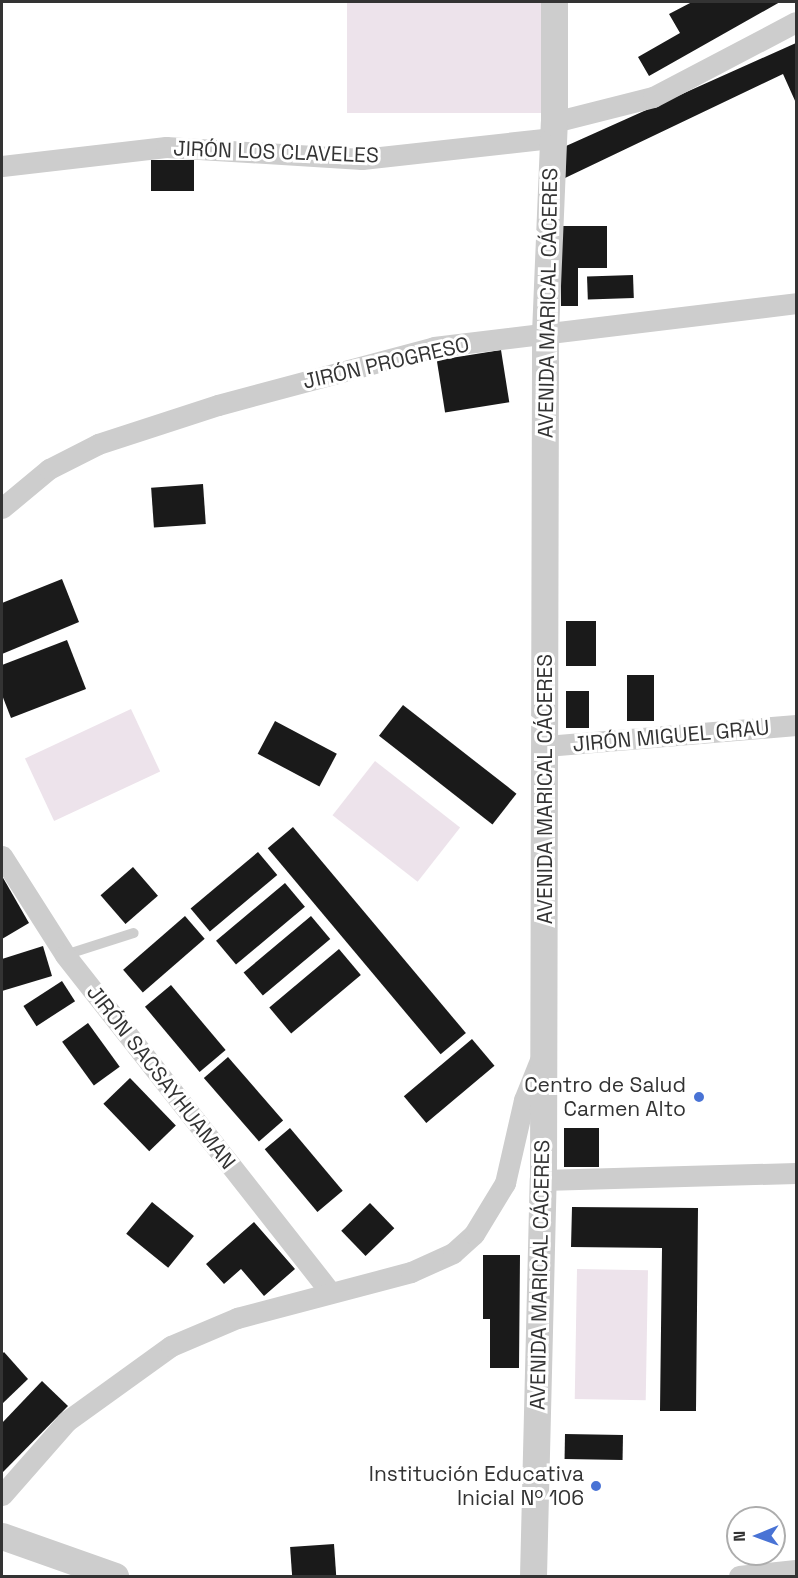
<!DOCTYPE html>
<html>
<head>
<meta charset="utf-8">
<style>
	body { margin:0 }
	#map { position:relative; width:798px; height:1578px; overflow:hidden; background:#fff; font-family:"Space Grotesk",sans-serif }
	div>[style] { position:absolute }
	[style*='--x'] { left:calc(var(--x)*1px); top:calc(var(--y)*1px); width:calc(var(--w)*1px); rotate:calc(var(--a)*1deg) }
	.green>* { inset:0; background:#ede3eb; transform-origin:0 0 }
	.building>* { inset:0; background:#1a1a1a; transform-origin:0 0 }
	.service>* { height:10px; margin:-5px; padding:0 5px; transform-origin:5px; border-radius:5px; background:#cdcdcd }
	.minor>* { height:21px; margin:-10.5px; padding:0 10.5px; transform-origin:10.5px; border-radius:10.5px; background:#cdcdcd }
	.tertiary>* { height:27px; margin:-13.5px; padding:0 13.5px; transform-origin:13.5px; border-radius:13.5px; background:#cdcdcd }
	.dots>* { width:16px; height:16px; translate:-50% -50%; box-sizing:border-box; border:3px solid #fff; border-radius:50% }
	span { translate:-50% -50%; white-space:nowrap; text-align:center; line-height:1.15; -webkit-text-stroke:6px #fff; paint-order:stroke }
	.street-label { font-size:21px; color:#333 }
	.poi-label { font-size:21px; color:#333 }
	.right { translate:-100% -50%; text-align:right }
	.frame { position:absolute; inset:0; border:3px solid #333; pointer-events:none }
	.north { position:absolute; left:726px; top:1506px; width:60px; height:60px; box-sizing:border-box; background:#fff; border:2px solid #adadad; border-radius:50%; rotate:269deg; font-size:16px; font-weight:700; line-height:24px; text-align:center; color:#333 }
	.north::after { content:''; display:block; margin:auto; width:21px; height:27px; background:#4973d5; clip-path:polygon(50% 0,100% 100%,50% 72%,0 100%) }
</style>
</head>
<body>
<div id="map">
	<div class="green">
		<i style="left:347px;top:2px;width:194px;height:111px"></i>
		<i style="left:131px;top:709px;width:69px;height:117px;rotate:65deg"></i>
		<i style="left:375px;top:761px;width:108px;height:69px;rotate:38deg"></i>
		<i style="left:577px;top:1269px;width:71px;height:130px;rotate:1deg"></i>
	</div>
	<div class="building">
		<i style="clip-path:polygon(692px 2px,780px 2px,649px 76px,638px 57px,680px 33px,669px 14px)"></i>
		<i style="clip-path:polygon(796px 43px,796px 103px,783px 74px,565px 178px,566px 146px)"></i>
		<i style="left:151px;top:160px;width:43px;height:31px"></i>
		<i style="clip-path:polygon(561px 226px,607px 226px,607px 268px,578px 268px,578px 306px,561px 306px)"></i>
		<i style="left:633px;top:275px;width:23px;height:46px;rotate:88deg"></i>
		<i style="left:501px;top:350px;width:53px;height:65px;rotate:81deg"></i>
		<i style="left:203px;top:484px;width:40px;height:52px;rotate:86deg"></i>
		<i style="clip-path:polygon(62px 579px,79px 622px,2px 654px,2px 603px)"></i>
		<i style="left:566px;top:621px;width:30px;height:45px"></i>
		<i style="clip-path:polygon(67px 640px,86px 689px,11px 718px,2px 695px,2px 665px)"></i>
		<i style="left:627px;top:675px;width:27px;height:46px"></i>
		<i style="left:566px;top:691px;width:23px;height:37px"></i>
		<i style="left:403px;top:705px;width:144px;height:39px;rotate:38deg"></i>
		<i style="left:275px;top:721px;width:70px;height:37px;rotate:28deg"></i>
		<i style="left:293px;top:827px;width:269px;height:33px;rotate:50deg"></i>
		<i style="left:258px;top:852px;width:30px;height:88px;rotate:50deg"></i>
		<i style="left:133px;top:867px;width:38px;height:43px;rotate:49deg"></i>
		<i style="clip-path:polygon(2px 876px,29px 923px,2px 939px)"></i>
		<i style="left:285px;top:883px;width:31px;height:90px;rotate:50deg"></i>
		<i style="left:185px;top:916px;width:30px;height:82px;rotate:49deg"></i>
		<i style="left:311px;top:916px;width:30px;height:88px;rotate:50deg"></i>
		<i style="clip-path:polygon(43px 946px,52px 976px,2px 991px,2px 959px)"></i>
		<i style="left:339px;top:949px;width:34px;height:91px;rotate:50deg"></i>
		<i style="left:62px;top:981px;width:24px;height:46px;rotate:57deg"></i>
		<i style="left:171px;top:985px;width:85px;height:34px;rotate:50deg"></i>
		<i style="left:88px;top:1023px;width:54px;height:32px;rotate:54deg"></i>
		<i style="left:472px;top:1039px;width:35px;height:89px;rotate:50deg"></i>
		<i style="left:228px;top:1057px;width:84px;height:32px;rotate:49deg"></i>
		<i style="left:130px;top:1078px;width:66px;height:37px;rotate:46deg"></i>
		<i style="left:290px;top:1128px;width:82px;height:33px;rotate:50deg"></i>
		<i style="left:564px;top:1128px;width:35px;height:39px"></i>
		<i style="left:152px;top:1202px;width:54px;height:41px;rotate:39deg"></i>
		<i style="left:370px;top:1203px;width:35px;height:40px;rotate:46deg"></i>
		<i style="clip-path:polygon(572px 1207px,698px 1208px,696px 1411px,660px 1411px,662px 1248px,571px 1247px)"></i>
		<i style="clip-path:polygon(254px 1222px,295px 1269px,264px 1296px,241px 1269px,224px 1284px,206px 1264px)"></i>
		<i style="clip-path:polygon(483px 1255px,520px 1255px,519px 1368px,490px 1368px,490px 1319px,483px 1319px)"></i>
		<i style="clip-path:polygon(4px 1352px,28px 1379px,2px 1404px,2px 1354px)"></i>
		<i style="clip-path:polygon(42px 1381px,68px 1406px,3px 1472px,2px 1423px)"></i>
		<i style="left:565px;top:1434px;width:58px;height:25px;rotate:1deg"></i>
		<i style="left:334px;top:1544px;width:32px;height:44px;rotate:86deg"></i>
	</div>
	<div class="service">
		<i style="--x:65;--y:955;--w:72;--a:-17.7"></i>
	</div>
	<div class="minor">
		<i style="--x:554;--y:122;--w:102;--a:-14.2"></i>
		<i style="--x:653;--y:97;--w:161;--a:-27.7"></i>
		<i style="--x:2;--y:166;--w:165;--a:-6.6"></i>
		<i style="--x:166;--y:147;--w:196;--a:3.5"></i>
		<i style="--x:362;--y:159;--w:190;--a:-6.3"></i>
		<i style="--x:2;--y:508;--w:61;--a:-39.7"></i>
		<i style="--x:49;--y:469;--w:55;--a:-27"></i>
		<i style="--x:98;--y:444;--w:126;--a:-18"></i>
		<i style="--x:218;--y:405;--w:224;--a:-15"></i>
		<i style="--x:434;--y:347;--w:365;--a:-6.9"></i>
		<i style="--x:546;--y:746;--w:251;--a:-4.8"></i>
		<i style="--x:2;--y:856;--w:117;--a:57.5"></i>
		<i style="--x:65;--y:955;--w:429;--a:51.8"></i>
		<i style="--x:543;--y:1180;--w:253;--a:-1.6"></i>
		<i style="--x:2;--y:1495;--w:98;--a:-48.7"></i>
		<i style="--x:67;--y:1421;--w:128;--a:-35.8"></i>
		<i style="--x:171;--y:1346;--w:72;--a:-23"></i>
		<i style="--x:237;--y:1318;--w:180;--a:-14.8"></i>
		<i style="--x:411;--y:1272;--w:46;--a:-24.3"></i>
		<i style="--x:453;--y:1253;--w:28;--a:-42"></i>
		<i style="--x:474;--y:1234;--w:60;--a:-58.7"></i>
		<i style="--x:505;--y:1183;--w:85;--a:-77.1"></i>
		<i style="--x:524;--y:1100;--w:43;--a:-68.2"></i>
		<i style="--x:739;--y:1576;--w:57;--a:-6"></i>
	</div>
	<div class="tertiary">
		<i style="--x:2;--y:1536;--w:120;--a:19.5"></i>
		<i style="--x:533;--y:1576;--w:396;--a:-88.6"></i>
		<i style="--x:543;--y:1180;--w:847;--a:-89.86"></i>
		<i style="--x:545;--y:333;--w:211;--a:-87.6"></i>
		<i style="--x:554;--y:122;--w:120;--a:-90"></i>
	</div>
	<div class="dots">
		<i style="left:699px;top:1097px;background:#4973d5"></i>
		<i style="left:596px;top:1486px;background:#4973d5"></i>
	</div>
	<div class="street-label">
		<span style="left:276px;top:152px;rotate:2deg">JIRÓN LOS CLAVELES</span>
		<span style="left:548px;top:303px;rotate:-89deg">AVENIDA MARICAL CÁCERES</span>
		<span style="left:386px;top:363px;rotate:-13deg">JIRÓN PROGRESO</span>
		<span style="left:671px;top:736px;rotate:-5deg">JIRÓN MIGUEL GRAU</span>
		<span style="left:545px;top:789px;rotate:-90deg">AVENIDA MARICAL CÁCERES</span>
		<span style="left:161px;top:1077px;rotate:52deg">JIRÓN SACSAYHUAMAN</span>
		<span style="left:540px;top:1275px;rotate:-89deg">AVENIDA MARICAL CÁCERES</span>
	</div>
	<div class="poi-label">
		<span class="right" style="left:686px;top:1097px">Centro de Salud<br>Carmen Alto</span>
		<span class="right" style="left:584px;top:1486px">Institución Educativa<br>Inicial Nº 106</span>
	</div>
	<div class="frame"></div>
	<div class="north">N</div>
</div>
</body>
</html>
